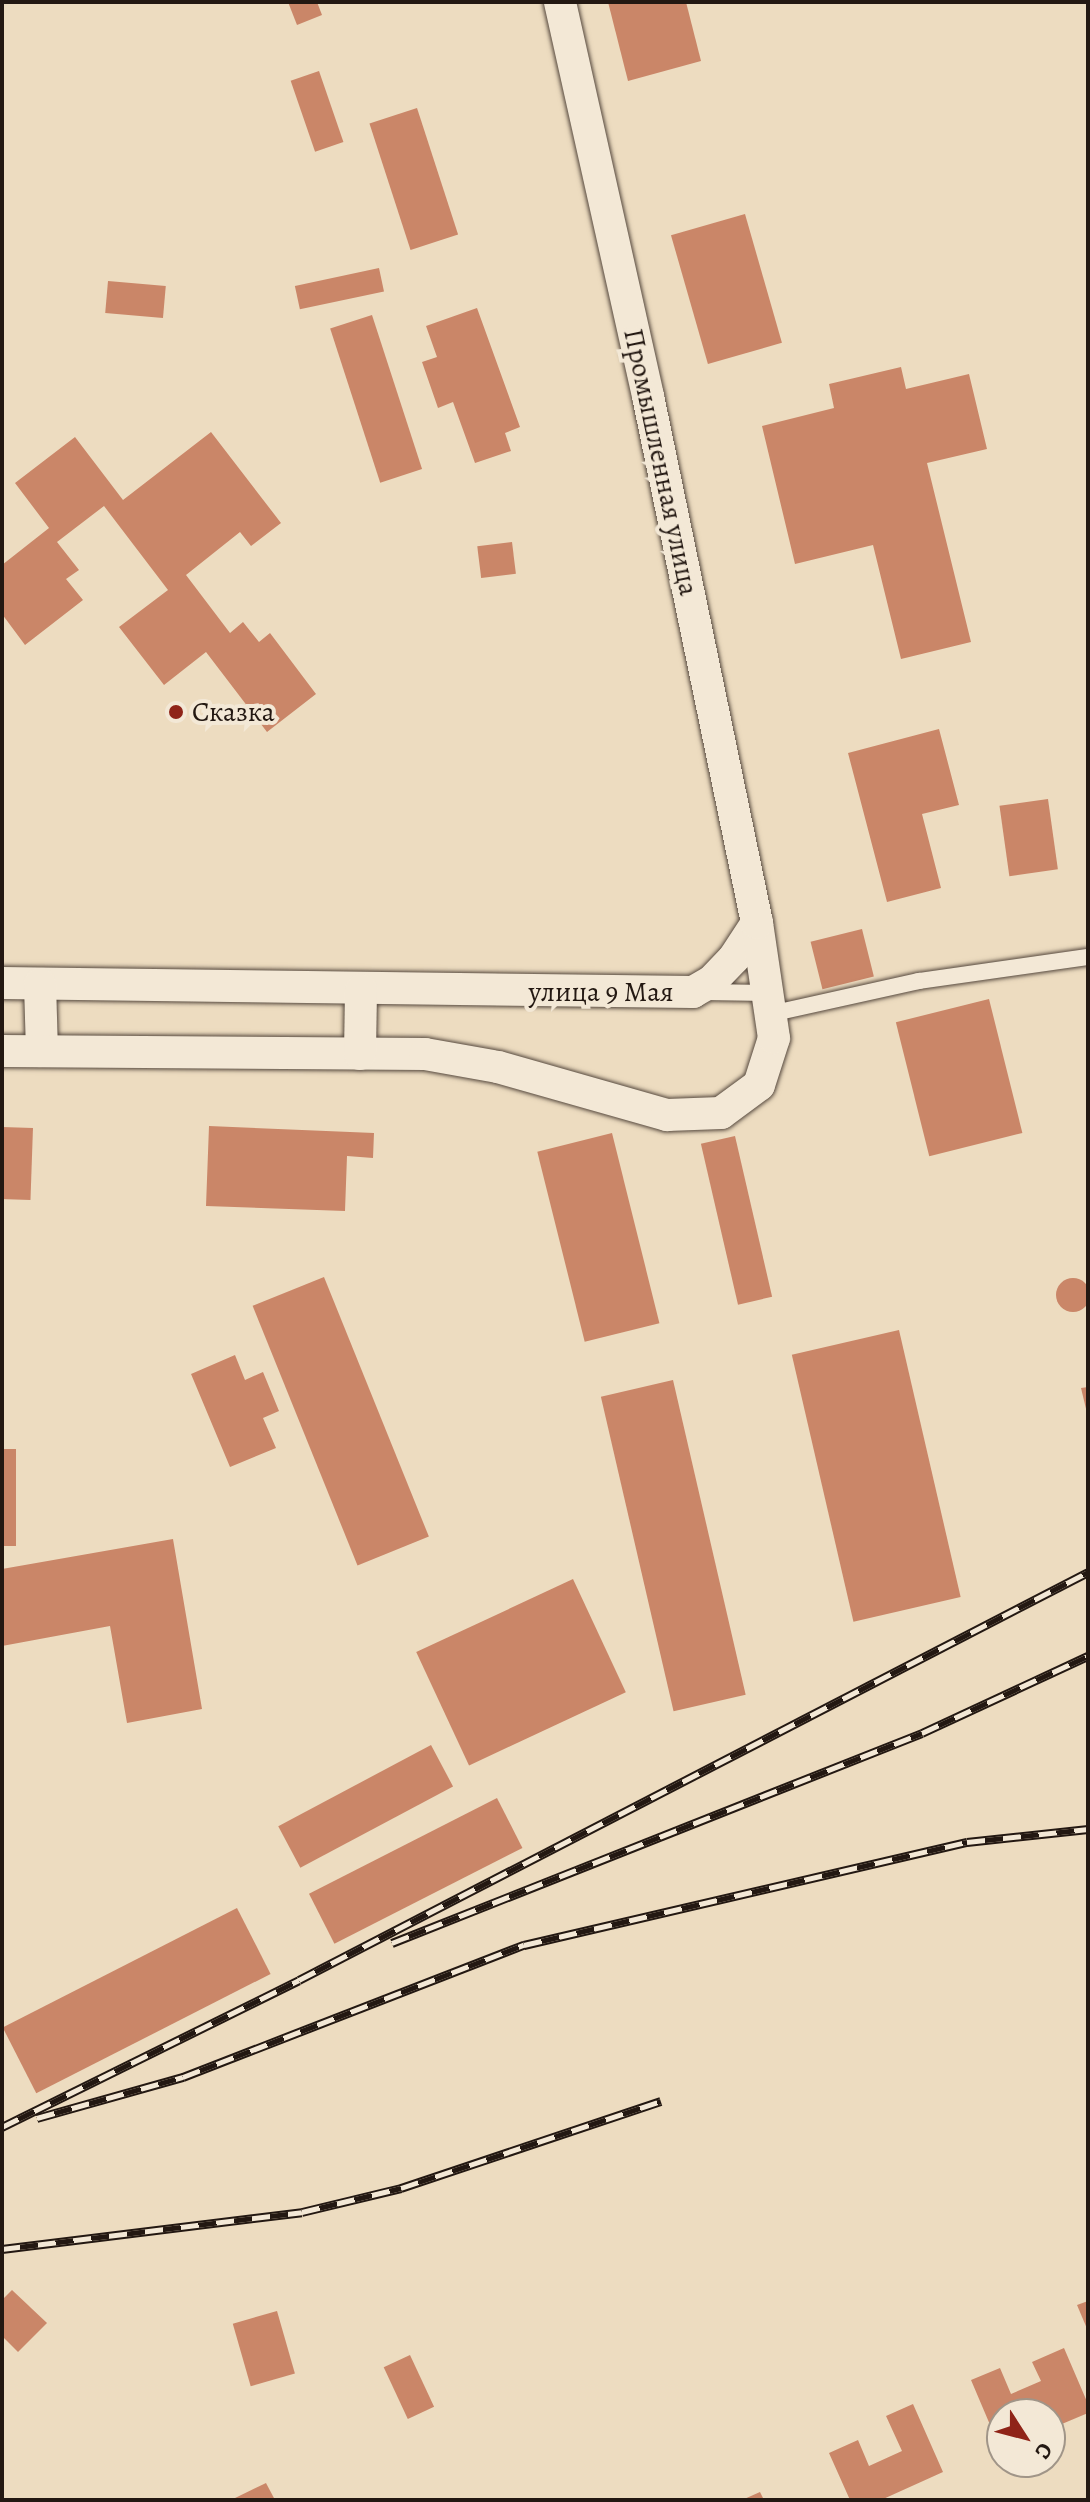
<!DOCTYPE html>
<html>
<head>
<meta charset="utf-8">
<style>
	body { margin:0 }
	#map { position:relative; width:1090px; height:2502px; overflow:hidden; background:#eddcc0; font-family:Alegreya,serif }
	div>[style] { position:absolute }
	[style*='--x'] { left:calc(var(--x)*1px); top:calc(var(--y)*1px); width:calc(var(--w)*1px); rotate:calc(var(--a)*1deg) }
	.building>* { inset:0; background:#ca8668; transform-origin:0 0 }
	.round { border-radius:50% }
	.roads { filter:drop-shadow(0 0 2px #56493e) drop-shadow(0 0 2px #56493e) }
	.lane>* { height:16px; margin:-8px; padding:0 8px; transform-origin:8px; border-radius:8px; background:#f3e8d6 }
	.street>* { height:32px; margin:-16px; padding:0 16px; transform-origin:16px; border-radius:16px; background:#f3e8d6 }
	.rail>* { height:9px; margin-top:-4.5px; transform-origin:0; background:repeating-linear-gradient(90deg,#f3e8d6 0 18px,#231812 0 36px); box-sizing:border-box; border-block:2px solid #231812 }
	.dots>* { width:22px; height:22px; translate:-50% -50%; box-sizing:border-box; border:4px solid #f3e8d6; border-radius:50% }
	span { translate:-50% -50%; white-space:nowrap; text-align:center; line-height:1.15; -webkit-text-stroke:8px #f3e8d6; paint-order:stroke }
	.street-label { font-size:28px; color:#231812 }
	.poi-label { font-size:28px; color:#231812 }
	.left { translate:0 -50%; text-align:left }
	.frame { position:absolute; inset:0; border:4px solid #231812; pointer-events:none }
	.north { position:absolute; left:986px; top:2398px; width:80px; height:80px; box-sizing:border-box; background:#f3e8d6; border:2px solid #a09588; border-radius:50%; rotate:126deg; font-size:22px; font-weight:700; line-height:32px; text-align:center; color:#231812 }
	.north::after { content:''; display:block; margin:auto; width:28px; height:36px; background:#8f2418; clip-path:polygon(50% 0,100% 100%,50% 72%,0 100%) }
</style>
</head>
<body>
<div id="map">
	<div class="building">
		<i style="clip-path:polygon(288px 2px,317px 2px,322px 15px,297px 25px)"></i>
		<i style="clip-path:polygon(608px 2px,686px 2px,701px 61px,628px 81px)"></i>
		<i style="left:319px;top:71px;width:75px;height:30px;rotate:71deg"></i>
		<i style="left:417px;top:108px;width:133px;height:50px;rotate:72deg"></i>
		<i style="left:745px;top:214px;width:134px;height:77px;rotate:74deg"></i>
		<i style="left:379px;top:268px;width:24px;height:86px;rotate:78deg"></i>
		<i style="left:108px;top:281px;width:58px;height:32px;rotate:5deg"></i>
		<i style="clip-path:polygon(477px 308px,520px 427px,505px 433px,511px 451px,475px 463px,453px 402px,438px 408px,422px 362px,437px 357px,426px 326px)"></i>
		<i style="left:372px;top:315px;width:162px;height:44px;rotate:72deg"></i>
		<i style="clip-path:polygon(901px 367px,906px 389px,969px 374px,987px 449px,927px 463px,971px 642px,901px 659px,873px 545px,795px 564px,762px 426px,834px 408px,829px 384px)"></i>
		<i style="clip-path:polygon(211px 432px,281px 523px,251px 546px,240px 532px,186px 575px,230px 633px,243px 622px,259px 642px,270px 633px,316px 694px,267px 732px,206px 652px,164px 685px,119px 627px,168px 590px,104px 506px,57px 542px,79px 570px,66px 579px,83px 600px,25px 645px,2px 614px,2px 565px,49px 528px,15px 483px,75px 437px,123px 500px)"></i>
		<i style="left:512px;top:542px;width:32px;height:35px;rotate:83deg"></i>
		<i style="clip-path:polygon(939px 729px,959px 805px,922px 814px,941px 888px,887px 902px,848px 753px)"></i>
		<i style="left:1048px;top:799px;width:71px;height:49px;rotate:82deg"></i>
		<i style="left:862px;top:929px;width:49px;height:53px;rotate:76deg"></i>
		<i style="left:989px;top:999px;width:138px;height:96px;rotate:76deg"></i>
		<i style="clip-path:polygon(209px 1126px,374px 1133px,373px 1158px,347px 1156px,345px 1211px,206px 1206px)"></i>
		<i style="left:2px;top:1127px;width:31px;height:72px;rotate:2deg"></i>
		<i style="left:612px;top:1133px;width:196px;height:77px;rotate:76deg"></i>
		<i style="left:735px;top:1136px;width:165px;height:35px;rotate:77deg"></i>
		<i style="left:324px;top:1277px;width:280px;height:77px;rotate:68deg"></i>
		<i class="round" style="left:1056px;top:1278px;width:34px;height:34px"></i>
		<i style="left:899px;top:1330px;width:274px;height:110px;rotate:77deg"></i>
		<i style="clip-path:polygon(235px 1355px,245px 1380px,263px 1372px,279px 1411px,263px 1418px,276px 1448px,230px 1467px,191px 1374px)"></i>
		<i style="left:673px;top:1380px;width:323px;height:74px;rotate:77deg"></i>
		<i style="clip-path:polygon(1088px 1387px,1088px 1412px,1087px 1413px,1081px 1388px)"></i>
		<i style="left:16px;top:1449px;width:97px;height:14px;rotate:90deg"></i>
		<i style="clip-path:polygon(173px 1539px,202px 1709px,127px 1723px,110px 1626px,2px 1646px,2px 1569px)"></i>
		<i style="left:573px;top:1579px;width:125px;height:173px;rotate:65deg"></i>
		<i style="left:431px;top:1745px;width:47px;height:173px;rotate:62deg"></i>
		<i style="left:497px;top:1798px;width:56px;height:211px;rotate:63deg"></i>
		<i style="left:237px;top:1908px;width:74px;height:263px;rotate:63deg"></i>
		<i style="clip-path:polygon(12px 2290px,47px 2323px,18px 2352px,2px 2336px,2px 2300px)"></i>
		<i style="clip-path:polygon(1088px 2301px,1088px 2331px,1077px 2305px)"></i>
		<i style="left:277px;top:2311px;width:65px;height:46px;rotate:74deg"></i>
		<i style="clip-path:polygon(1064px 2348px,1088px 2404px,1088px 2413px,1050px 2429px,1050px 2414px,1002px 2414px,1002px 2453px,971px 2380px,1000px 2368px,1011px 2394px,1041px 2381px,1032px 2362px)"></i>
		<i style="left:410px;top:2355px;width:57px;height:29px;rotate:65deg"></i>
		<i style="clip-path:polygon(913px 2404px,943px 2472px,881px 2500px,850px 2500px,829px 2453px,858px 2440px,869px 2466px,902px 2451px,886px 2416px)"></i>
		<i style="clip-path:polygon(266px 2483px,275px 2500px,231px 2500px)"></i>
		<i style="clip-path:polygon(760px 2492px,764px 2500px,742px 2500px)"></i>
	</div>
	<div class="roads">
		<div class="lane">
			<i style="--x:704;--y:992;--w:63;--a:0.9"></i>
			<i style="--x:770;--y:1014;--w:153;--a:-12.5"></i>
			<i style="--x:919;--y:981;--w:171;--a:-8.1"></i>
		</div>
		<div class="street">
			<i style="--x:2;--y:983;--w:691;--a:0.75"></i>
			<i style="--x:693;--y:992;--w:22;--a:-30"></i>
			<i style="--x:712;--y:981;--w:32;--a:-46"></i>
			<i style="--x:734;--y:958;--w:42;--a:-56.7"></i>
			<i style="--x:40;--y:984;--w:67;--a:88.3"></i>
			<i style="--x:2;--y:1051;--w:423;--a:0.4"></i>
			<i style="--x:425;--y:1054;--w:74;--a:10.1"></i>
			<i style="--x:498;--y:1067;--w:176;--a:15.9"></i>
			<i style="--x:667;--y:1115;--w:54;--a:-2.1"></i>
			<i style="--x:721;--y:1113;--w:47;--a:-36.4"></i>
			<i style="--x:759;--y:1085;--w:49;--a:-72.3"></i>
			<i style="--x:774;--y:1038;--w:116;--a:-98.4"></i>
			<i style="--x:757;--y:923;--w:538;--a:-101.69"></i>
			<i style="--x:648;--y:396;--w:404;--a:-102.6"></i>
			<i style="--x:360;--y:1054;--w:64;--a:-89.1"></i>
		</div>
	</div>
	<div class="rail">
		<i style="--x:392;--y:1943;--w:570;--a:-21.61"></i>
		<i style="--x:922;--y:1733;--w:183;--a:-24.9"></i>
		<i style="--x:37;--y:2118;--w:152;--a:-15.7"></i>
		<i style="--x:183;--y:2077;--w:366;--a:-21.2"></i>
		<i style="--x:524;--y:1945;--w:455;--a:-13.1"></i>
		<i style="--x:967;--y:1842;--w:122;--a:-6.1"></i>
		<i style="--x:2;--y:2127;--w:331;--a:-26.3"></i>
		<i style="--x:299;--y:1980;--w:888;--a:-27.34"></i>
		<i style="--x:2;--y:2249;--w:302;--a:-7"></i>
		<i style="--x:302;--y:2212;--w:102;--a:-13.6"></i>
		<i style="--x:401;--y:2188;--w:274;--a:-18.5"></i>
	</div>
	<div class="dots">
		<i style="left:176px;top:712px;background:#8f2418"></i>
	</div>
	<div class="street-label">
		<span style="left:661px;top:462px;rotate:78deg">Промышленная улица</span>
		<span style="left:601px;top:992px">улица 9 Мая</span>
	</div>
	<div class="poi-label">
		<span class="left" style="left:192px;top:712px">Сказка</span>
	</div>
	<div class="frame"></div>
	<div class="north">С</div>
</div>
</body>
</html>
